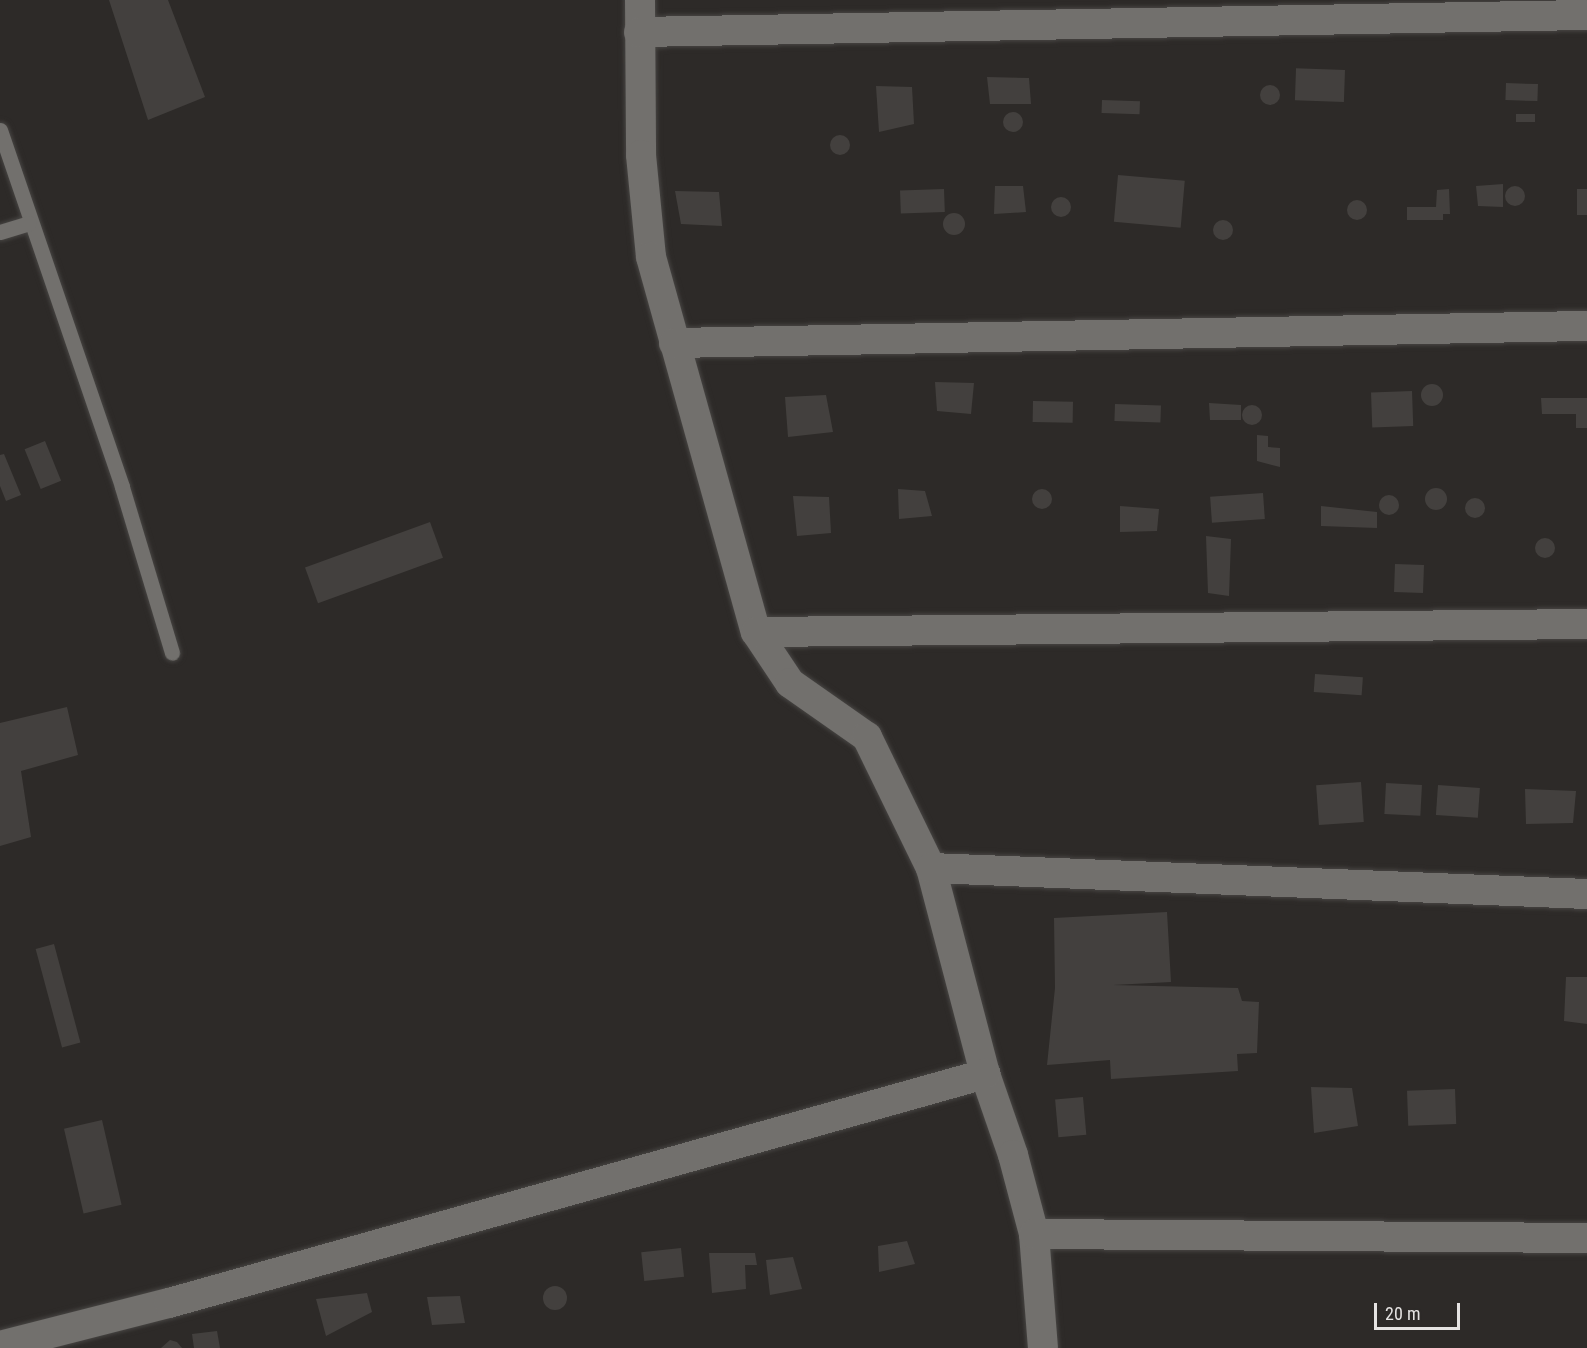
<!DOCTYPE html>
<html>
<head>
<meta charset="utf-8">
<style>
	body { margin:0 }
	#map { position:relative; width:1587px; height:1348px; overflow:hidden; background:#2d2a28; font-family:"Roboto Condensed",sans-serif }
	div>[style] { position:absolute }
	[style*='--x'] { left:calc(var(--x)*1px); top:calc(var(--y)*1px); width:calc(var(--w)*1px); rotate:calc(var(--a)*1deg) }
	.building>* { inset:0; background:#43403e; transform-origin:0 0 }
	.round { border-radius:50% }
	.roads { filter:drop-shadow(0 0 2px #474543) drop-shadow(0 0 2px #474543) }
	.service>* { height:15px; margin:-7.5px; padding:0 7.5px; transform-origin:7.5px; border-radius:7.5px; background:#72706d }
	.minor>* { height:30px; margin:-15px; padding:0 15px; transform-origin:15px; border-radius:15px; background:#72706d }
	span { translate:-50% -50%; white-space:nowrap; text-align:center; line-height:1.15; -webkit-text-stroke:4.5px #2d2a28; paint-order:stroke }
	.scale { position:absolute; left:1374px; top:1303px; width:86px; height:27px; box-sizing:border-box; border:3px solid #e5e3e2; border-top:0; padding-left:8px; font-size:18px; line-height:21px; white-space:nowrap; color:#e5e3e2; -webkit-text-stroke:4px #2d2a28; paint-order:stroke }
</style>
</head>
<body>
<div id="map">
	<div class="building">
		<i style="clip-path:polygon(109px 0,168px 0,205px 97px,148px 120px)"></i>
		<i style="left:1345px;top:70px;width:32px;height:49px;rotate:92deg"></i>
		<i style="clip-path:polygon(987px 77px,1029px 78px,1031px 104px,990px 104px)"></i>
		<i style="left:1506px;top:83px;width:32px;height:17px;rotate:2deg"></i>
		<i class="round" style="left:1260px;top:85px;width:20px;height:20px"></i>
		<i style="clip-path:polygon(876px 86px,912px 87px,914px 124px,879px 132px)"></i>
		<i style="left:1102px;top:100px;width:38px;height:13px;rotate:2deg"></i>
		<i class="round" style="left:1003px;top:112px;width:20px;height:20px"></i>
		<i style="left:1516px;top:114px;width:19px;height:8px"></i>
		<i class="round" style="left:830px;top:135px;width:20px;height:20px"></i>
		<i style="left:1118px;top:175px;width:67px;height:47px;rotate:5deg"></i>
		<i style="clip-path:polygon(1503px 184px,1503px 207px,1478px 206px,1476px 186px)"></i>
		<i class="round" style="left:1505px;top:186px;width:20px;height:20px"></i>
		<i style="clip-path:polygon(995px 186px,1023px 186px,1026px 212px,994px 214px)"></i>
		<i style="left:944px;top:189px;width:23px;height:44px;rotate:88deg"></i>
		<i style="clip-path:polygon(1449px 189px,1450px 214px,1443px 214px,1443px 220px,1407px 220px,1407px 207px,1436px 207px,1437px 190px)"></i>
		<i style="left:1577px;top:189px;width:10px;height:26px"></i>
		<i style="clip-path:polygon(675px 191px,719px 192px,722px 226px,681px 224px)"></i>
		<i class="round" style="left:1051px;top:197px;width:20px;height:20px"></i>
		<i class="round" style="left:1347px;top:200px;width:20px;height:20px"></i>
		<i class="round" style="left:943px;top:213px;width:22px;height:22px"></i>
		<i class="round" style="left:1213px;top:220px;width:20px;height:20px"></i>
		<i style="clip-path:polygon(935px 382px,974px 383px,971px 414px,937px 411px)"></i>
		<i class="round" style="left:1421px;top:384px;width:22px;height:22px"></i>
		<i style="left:1412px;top:391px;width:35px;height:41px;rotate:88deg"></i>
		<i style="clip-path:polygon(826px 395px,833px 432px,788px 437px,785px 397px)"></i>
		<i style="clip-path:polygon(1541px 398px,1587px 398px,1587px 428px,1576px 428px,1576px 414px,1542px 414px)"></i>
		<i style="left:1033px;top:401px;width:40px;height:21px;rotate:1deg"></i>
		<i style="clip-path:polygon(1209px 403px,1241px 405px,1241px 420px,1210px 420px)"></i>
		<i style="left:1115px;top:404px;width:46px;height:17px;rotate:2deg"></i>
		<i class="round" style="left:1242px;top:405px;width:20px;height:20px"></i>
		<i style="clip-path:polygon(1257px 435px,1268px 436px,1268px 447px,1280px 448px,1280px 467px,1257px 461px)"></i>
		<i style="left:45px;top:441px;width:43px;height:22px;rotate:68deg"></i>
		<i style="clip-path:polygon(4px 454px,21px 495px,6px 501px,0 486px,0 455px)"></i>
		<i class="round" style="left:1425px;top:488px;width:22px;height:22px"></i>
		<i class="round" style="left:1032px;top:489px;width:20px;height:20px"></i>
		<i style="clip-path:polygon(898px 489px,925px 491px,932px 516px,899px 519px)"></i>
		<i style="left:1263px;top:493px;width:26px;height:53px;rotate:86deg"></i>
		<i class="round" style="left:1379px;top:495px;width:20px;height:20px"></i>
		<i style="clip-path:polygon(793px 496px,829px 497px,831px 533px,797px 536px)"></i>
		<i class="round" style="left:1465px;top:498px;width:20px;height:20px"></i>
		<i style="clip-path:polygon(1120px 506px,1159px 509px,1157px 531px,1120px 532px)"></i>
		<i style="clip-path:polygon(1321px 506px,1377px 512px,1377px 528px,1321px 526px)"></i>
		<i style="left:430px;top:522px;width:38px;height:133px;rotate:70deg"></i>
		<i style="clip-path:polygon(1206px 536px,1231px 539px,1229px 596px,1208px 593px)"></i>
		<i class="round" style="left:1535px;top:538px;width:20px;height:20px"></i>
		<i style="left:1395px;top:564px;width:29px;height:28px;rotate:2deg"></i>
		<i style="left:1315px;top:674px;width:48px;height:18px;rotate:4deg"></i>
		<i style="clip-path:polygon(67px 707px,78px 755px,21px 771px,31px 837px,0 846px,0 723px)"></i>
		<i style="left:1361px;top:782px;width:40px;height:45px;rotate:86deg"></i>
		<i style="left:1386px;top:783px;width:36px;height:31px;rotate:3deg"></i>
		<i style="left:1438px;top:785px;width:42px;height:30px;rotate:4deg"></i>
		<i style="clip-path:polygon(1525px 789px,1576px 791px,1573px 823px,1526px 824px)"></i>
		<i style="clip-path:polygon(1167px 912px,1171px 982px,1113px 985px,1238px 988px,1242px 1001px,1259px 1002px,1257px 1053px,1237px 1054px,1238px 1071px,1111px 1079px,1110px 1060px,1047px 1065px,1055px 988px,1054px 918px)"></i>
		<i style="left:54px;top:944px;width:102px;height:19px;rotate:75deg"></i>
		<i style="clip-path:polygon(1566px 977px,1587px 977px,1587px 1024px,1564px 1021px)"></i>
		<i style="clip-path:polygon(1311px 1087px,1352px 1088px,1358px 1126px,1314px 1133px)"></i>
		<i style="left:1455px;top:1089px;width:35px;height:48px;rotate:88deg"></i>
		<i style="left:1083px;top:1097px;width:38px;height:28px;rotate:85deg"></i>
		<i style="left:102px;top:1120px;width:87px;height:39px;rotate:77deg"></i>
		<i style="clip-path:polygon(907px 1241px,915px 1264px,879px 1272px,878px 1246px)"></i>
		<i style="left:681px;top:1248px;width:29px;height:40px;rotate:84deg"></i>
		<i style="clip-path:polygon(709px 1253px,755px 1253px,757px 1265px,745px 1265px,746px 1289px,712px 1293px)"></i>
		<i style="clip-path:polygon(793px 1257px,802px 1289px,770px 1295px,766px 1260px)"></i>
		<i class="round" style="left:543px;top:1286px;width:24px;height:24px"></i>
		<i style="clip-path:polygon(367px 1293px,372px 1312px,326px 1336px,316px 1299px)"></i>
		<i style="clip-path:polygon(460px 1296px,465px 1323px,432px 1325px,427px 1297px)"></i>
		<i style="clip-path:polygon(217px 1331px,220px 1348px,194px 1348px,192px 1334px)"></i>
		<i style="clip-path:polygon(170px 1340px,177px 1342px,182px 1348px,161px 1348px)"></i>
	</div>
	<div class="roads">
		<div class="service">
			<i style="--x:0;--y:130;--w:377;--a:71.1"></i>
			<i style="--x:122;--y:487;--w:173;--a:73.2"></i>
			<i style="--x:0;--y:232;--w:30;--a:-17"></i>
		</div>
		<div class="minor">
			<i style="--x:640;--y:0;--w:155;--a:89.6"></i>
			<i style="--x:641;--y:155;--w:102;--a:84.4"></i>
			<i style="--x:651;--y:257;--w:389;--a:74.4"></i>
			<i style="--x:756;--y:632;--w:61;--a:56.3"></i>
			<i style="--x:790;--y:683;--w:94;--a:35"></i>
			<i style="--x:867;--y:737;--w:146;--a:64"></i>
			<i style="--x:931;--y:868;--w:213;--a:75.3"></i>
			<i style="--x:985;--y:1074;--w:86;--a:70.9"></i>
			<i style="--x:1013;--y:1155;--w:82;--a:75.1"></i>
			<i style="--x:1034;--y:1234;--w:114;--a:85.5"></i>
			<i style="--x:639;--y:32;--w:948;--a:-1.03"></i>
			<i style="--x:674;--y:343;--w:913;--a:-1.07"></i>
			<i style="--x:756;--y:632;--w:831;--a:-0.55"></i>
			<i style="--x:931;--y:868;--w:657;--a:2.27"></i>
			<i style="--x:1034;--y:1234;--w:553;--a:0.41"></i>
			<i style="--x:0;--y:1346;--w:174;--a:-14.3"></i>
			<i style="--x:169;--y:1303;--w:848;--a:-15.68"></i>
		</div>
	</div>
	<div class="scale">20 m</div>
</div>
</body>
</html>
